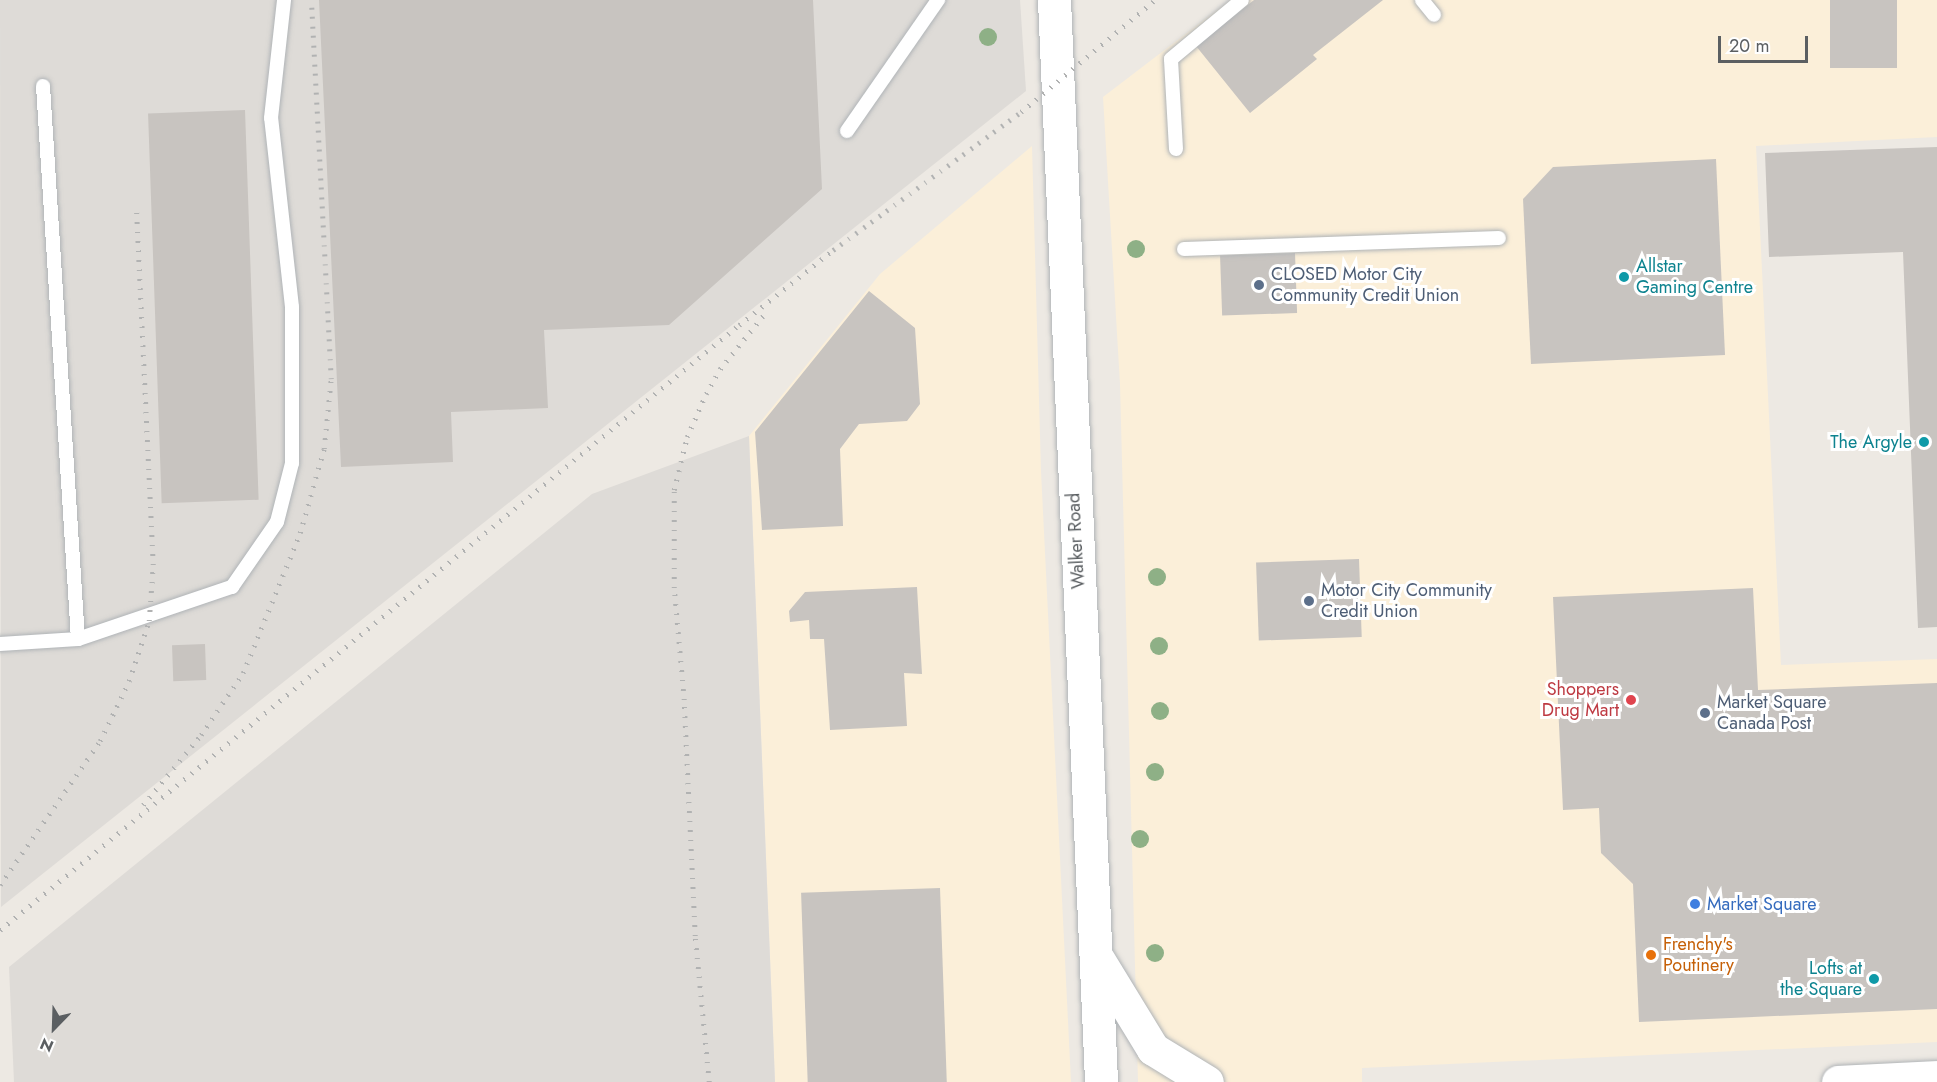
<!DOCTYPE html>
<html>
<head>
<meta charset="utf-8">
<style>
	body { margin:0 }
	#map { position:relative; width:1937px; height:1082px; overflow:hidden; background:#ede9e3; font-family:Jost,sans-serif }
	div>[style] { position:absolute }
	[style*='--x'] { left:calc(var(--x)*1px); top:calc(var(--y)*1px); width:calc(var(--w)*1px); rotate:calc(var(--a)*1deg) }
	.commercial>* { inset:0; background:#fbefd9 }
	.industrial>* { inset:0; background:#dedbd7 }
	.building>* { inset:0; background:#c8c4c0; transform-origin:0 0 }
	.roads { filter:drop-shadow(0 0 2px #b0b4b7) drop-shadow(0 0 2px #b0b4b7) }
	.lane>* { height:14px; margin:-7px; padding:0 7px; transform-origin:7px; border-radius:7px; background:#fff }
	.secondary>* { height:33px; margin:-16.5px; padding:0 16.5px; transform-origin:16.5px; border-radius:16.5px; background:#fff }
	.rail>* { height:4.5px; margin-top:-2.25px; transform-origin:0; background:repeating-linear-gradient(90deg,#b1b2b2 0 1.5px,transparent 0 9.5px) }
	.trees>* { width:18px; height:18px; margin:-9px; border-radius:50%; background:#8eb086 }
	.dots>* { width:16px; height:16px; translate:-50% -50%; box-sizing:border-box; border:3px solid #fff; border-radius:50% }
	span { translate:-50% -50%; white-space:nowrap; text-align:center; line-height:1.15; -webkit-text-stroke:6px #fff; paint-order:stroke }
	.culture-label { font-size:18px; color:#0d838f }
	.left { translate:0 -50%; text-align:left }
	.right { translate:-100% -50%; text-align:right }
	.service-label { font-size:18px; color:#4e5e75 }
	.street-label { font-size:18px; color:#5b5f62 }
	.health-label { font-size:18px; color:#be3a42 }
	.shop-label { font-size:18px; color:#366cbe }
	.food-label { font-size:18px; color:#c56008 }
	.north { position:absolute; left:24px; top:998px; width:60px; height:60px; -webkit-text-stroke:4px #fff; paint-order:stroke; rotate:203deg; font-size:16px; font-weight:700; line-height:24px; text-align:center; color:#5b5f62 }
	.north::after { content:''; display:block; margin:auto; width:21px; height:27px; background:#5b5f62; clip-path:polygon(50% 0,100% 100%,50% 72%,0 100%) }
	.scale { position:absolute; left:1718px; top:36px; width:90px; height:27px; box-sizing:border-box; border:3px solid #5b5f62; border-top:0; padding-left:8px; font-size:18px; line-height:21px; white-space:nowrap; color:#5b5f62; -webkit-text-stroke:4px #fff; paint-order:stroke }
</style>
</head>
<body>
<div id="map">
	<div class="commercial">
		<i style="clip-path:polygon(1230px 0,1937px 0,1937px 137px,1756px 146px,1781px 665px,1937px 659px,1937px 1042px,1362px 1068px,1362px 1082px,1138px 1082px,1120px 384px,1103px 97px)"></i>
		<i style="clip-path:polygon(1032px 146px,1041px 471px,1071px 1082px,775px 1082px,749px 436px,880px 274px)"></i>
	</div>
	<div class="industrial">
		<i style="clip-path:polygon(0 0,1020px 0,1026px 91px,1px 907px)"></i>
		<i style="clip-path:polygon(749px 436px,775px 1082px,14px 1082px,9px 967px,592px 494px)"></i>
	</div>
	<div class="building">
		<i style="clip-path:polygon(319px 0,813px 0,822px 189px,669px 325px,544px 330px,548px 408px,451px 412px,453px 462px,341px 467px)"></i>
		<i style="clip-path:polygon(1254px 0,1383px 0,1313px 55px,1317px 59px,1250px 113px,1196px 46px)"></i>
		<i style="left:1830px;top:0;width:67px;height:68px"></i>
		<i style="left:245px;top:110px;width:390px;height:97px;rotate:88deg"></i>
		<i style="clip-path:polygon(1937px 147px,1937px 627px,1918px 628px,1903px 252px,1769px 257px,1765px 153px)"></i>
		<i style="clip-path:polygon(1716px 159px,1725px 355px,1531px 364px,1523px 199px,1553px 167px)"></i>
		<i style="left:1295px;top:253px;width:60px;height:75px;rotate:88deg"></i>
		<i style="clip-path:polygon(869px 291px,915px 328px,920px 404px,907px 421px,859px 424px,840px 449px,843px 526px,762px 530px,755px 432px)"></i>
		<i style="left:1359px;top:559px;width:78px;height:103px;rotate:88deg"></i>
		<i style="clip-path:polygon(917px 587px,922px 674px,904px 673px,907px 726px,830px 730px,824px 639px,810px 639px,809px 620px,790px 622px,789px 611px,805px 592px)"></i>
		<i style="clip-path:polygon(1753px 588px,1758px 690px,1937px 683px,1937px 1009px,1639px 1022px,1633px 884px,1601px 853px,1599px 808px,1563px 810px,1553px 597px)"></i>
		<i style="left:205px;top:644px;width:36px;height:33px;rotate:88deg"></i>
		<i style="left:940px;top:888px;width:194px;height:139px;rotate:88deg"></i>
	</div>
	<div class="roads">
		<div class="lane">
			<i style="--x:1422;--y:0;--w:19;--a:51"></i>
			<i style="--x:43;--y:86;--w:554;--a:86.38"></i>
			<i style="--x:847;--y:131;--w:160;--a:-55.2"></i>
			<i style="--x:1176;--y:149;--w:90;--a:-93.2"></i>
			<i style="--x:1171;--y:59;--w:92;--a:-39.7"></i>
			<i style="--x:1184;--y:249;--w:315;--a:-2"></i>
			<i style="--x:0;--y:644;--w:78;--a:-3.7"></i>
			<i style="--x:78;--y:639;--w:163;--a:-18.7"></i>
			<i style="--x:232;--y:587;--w:79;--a:-55.3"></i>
			<i style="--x:277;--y:522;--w:61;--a:-75.7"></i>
			<i style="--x:292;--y:463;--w:156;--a:-90"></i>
			<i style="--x:292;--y:307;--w:190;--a:-96.3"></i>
			<i style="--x:271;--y:118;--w:119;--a:-83.7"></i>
		</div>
		<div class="secondary">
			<i style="--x:1054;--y:0;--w:1083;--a:87.51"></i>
			<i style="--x:1098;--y:959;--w:105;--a:58.6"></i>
			<i style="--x:1153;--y:1049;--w:63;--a:31.4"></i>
			<i style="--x:1838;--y:1082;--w:99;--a:-2.9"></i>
		</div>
	</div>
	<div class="rail">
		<i style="--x:143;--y:805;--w:91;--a:-50.4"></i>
		<i style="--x:201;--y:735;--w:75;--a:-55.9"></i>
		<i style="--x:243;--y:673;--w:151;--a:-67.8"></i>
		<i style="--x:300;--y:533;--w:87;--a:-74.1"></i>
		<i style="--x:324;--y:449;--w:70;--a:-84.3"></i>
		<i style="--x:331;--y:379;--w:380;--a:-93"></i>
		<i style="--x:0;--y:885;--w:175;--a:-55.2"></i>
		<i style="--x:100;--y:741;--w:67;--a:-64.2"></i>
		<i style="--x:129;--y:681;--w:63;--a:-71.6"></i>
		<i style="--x:149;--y:621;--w:56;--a:-85.9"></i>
		<i style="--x:153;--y:565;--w:356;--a:-92.7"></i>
		<i style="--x:0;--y:930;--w:955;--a:-39.31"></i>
		<i style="--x:739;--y:325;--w:120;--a:-38.6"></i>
		<i style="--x:833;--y:250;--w:233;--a:-36.3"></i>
		<i style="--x:1021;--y:112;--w:175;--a:-39.9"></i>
		<i style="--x:709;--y:1082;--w:147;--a:-95.5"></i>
		<i style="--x:695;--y:936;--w:236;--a:-92.7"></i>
		<i style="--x:684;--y:700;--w:112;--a:-95.1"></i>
		<i style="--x:674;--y:588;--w:98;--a:-90"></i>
		<i style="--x:674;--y:490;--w:55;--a:-76.2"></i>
		<i style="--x:687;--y:437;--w:47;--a:-66.2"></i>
		<i style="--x:706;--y:394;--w:29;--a:-61"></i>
		<i style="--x:720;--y:369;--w:75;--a:-51"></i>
	</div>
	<div class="trees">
		<i style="left:988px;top:37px"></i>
		<i style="left:1136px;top:249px"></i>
		<i style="left:1157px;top:577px"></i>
		<i style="left:1159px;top:646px"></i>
		<i style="left:1160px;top:711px"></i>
		<i style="left:1155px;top:772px"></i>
		<i style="left:1140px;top:839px"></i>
		<i style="left:1155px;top:953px"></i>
	</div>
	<div class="dots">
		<i style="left:1624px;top:277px;background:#0f9aa8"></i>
		<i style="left:1259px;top:285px;background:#5c6f8a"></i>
		<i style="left:1924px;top:442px;background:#0f9aa8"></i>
		<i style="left:1309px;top:601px;background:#5c6f8a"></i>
		<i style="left:1631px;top:700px;background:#e0444e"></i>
		<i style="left:1705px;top:713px;background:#5c6f8a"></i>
		<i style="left:1695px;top:904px;background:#3f7fe0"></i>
		<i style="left:1651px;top:955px;background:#e8710a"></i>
		<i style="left:1874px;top:979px;background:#0f9aa8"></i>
	</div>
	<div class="culture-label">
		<span class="left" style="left:1636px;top:277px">Allstar<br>Gaming Centre</span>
		<span class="right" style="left:1912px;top:442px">The Argyle</span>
		<span class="right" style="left:1862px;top:979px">Lofts at<br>the Square</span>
	</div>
	<div class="service-label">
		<span class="left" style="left:1271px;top:285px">CLOSED Motor City<br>Community Credit Union</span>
		<span class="left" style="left:1321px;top:601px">Motor City Community<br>Credit Union</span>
		<span class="left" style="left:1717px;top:713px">Market Square<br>Canada Post</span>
	</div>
	<div class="street-label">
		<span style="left:1076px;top:541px;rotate:-93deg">Walker Road</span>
	</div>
	<div class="health-label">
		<span class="right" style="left:1619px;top:700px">Shoppers<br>Drug Mart</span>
	</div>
	<div class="shop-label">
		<span class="left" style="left:1707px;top:904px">Market Square</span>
	</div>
	<div class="food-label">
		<span class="left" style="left:1663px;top:955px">Frenchy's<br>Poutinery</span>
	</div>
	<div class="north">N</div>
	<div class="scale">20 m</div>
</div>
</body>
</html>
